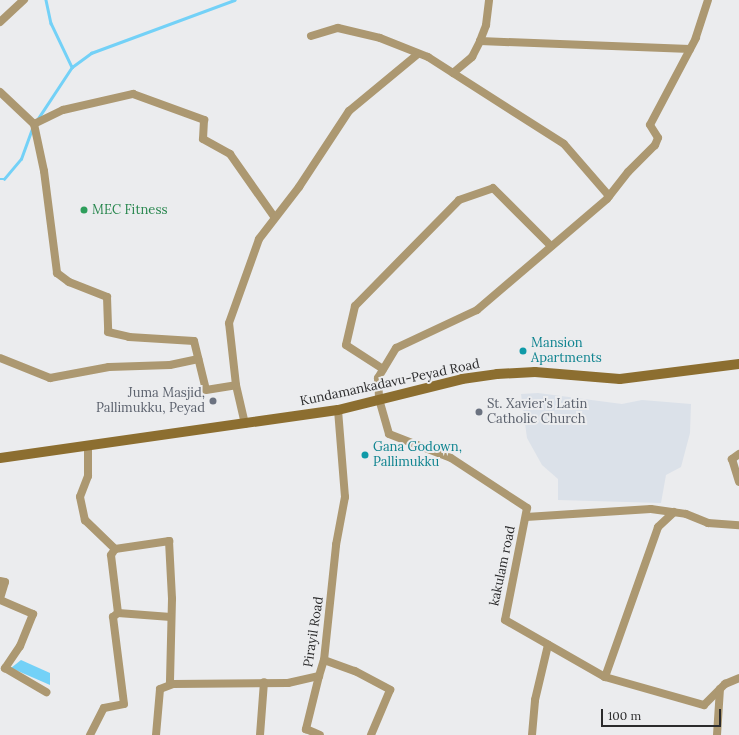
<!DOCTYPE html>
<html>
<head>
<meta charset="utf-8">
<style>
	body { margin:0 }
	#map { position:relative; width:739px; height:735px; overflow:hidden; background:#ebecee; font-family:Lora,serif }
	div>[style] { position:absolute }
	[style*='--x'] { left:calc(var(--x)*1px); top:calc(var(--y)*1px); width:calc(var(--w)*1px); rotate:calc(var(--a)*1deg) }
	.built>* { inset:0; background:#dbe1e9 }
	.water>* { inset:0; background:#73d1f7 }
	.stream>* { height:2.5px; margin:-1.25px; padding:0 1.25px; transform-origin:1.25px; border-radius:1.25px; background:#73d1f7 }
	.minor>* { height:8px; margin:-4px; padding:0 4px; transform-origin:4px; border-radius:4px; background:#ac9871 }
	.secondary>* { height:10px; margin:-5px; padding:0 5px; transform-origin:5px; border-radius:5px; background:#8c6e30 }
	.dots>* { width:11px; height:11px; translate:-50% -50%; box-sizing:border-box; border:2px solid #ebecee; border-radius:50% }
	span { translate:-50% -50%; white-space:nowrap; text-align:center; line-height:1.15; -webkit-text-stroke:4px #ebecee; paint-order:stroke }
	.leisure-label { font-size:13px; color:#27864d }
	.left { translate:0 -50%; text-align:left }
	.culture-label { font-size:13px; color:#0d838f }
	.street-label { font-size:13px; color:#2b2b2c }
	.worship-label { font-size:13px; color:#5b616d }
	.right { translate:-100% -50%; text-align:right }
	.scale { position:absolute; left:601px; top:709px; width:120px; height:18px; box-sizing:border-box; border:2px solid #2b2b2c; border-top:0; padding-left:5px; font-size:12px; line-height:14px; white-space:nowrap; color:#2b2b2c; -webkit-text-stroke:3px #ebecee; paint-order:stroke }
</style>
</head>
<body>
<div id="map">
	<div class="built">
		<i style="clip-path:polygon(538px 393px,622px 404px,642px 400px,691px 404px,690px 433px,681px 467px,666px 475px,661px 503px,558px 500px,558px 479px,542px 465px,527px 438px,521px 394px)"></i>
	</div>
	<div class="water">
		<i style="clip-path:polygon(21px 660px,50px 673px,50px 685px,11px 668px)"></i>
	</div>
	<div class="stream">
		<i style="--x:46;--y:0;--w:24;--a:78"></i>
		<i style="--x:51;--y:23;--w:49;--a:64.5"></i>
		<i style="--x:37;--y:120;--w:64;--a:-56.6"></i>
		<i style="--x:72;--y:67;--w:24;--a:-36"></i>
		<i style="--x:91;--y:53;--w:153;--a:-20.3"></i>
		<i style="--x:0;--y:179;--w:4;--a:0"></i>
		<i style="--x:4;--y:179;--w:26;--a:-50"></i>
		<i style="--x:21;--y:159;--w:33;--a:-70"></i>
	</div>
	<div class="minor">
		<i style="--x:708;--y:0;--w:40;--a:108"></i>
		<i style="--x:696;--y:38;--w:98;--a:117.9"></i>
		<i style="--x:650;--y:125;--w:15;--a:58"></i>
		<i style="--x:658;--y:138;--w:8;--a:113"></i>
		<i style="--x:655;--y:145;--w:38;--a:135"></i>
		<i style="--x:628;--y:172;--w:34;--a:128"></i>
		<i style="--x:607;--y:199;--w:171;--a:139.5"></i>
		<i style="--x:477;--y:310;--w:89;--a:154.9"></i>
		<i style="--x:396;--y:348;--w:35;--a:121"></i>
		<i style="--x:378;--y:378;--w:21;--a:87"></i>
		<i style="--x:379;--y:399;--w:36;--a:74"></i>
		<i style="--x:389;--y:434;--w:66;--a:21.2"></i>
		<i style="--x:451;--y:458;--w:91;--a:33.3"></i>
		<i style="--x:527;--y:508;--w:114;--a:101.1"></i>
		<i style="--x:505;--y:620;--w:115;--a:29.7"></i>
		<i style="--x:605;--y:677;--w:103;--a:15.8"></i>
		<i style="--x:704;--y:705;--w:30;--a:-45"></i>
		<i style="--x:725;--y:684;--w:15;--a:-23"></i>
		<i style="--x:0;--y:22;--w:33;--a:-43"></i>
		<i style="--x:311;--y:36;--w:28;--a:-17"></i>
		<i style="--x:338;--y:28;--w:43;--a:13.4"></i>
		<i style="--x:380;--y:38;--w:52;--a:21.6"></i>
		<i style="--x:428;--y:57;--w:161;--a:32.6"></i>
		<i style="--x:564;--y:144;--w:69;--a:49.1"></i>
		<i style="--x:480;--y:41;--w:210;--a:2.2"></i>
		<i style="--x:453;--y:73;--w:25;--a:-40"></i>
		<i style="--x:472;--y:57;--w:18;--a:-63"></i>
		<i style="--x:480;--y:41;--w:17;--a:-69"></i>
		<i style="--x:486;--y:25;--w:25;--a:-83"></i>
		<i style="--x:0;--y:92;--w:47;--a:43.3"></i>
		<i style="--x:34;--y:124;--w:48;--a:78"></i>
		<i style="--x:44;--y:171;--w:103;--a:82.7"></i>
		<i style="--x:57;--y:273;--w:15;--a:37"></i>
		<i style="--x:69;--y:282;--w:41;--a:21.5"></i>
		<i style="--x:107;--y:297;--w:35;--a:88"></i>
		<i style="--x:108;--y:332;--w:22;--a:13"></i>
		<i style="--x:129;--y:337;--w:65;--a:3.5"></i>
		<i style="--x:194;--y:341;--w:50;--a:76.2"></i>
		<i style="--x:206;--y:390;--w:30;--a:-9"></i>
		<i style="--x:34;--y:124;--w:32;--a:-26"></i>
		<i style="--x:63;--y:110;--w:72;--a:-12.9"></i>
		<i style="--x:133;--y:94;--w:76;--a:20.1"></i>
		<i style="--x:204;--y:120;--w:19;--a:93"></i>
		<i style="--x:203;--y:139;--w:31;--a:29"></i>
		<i style="--x:230;--y:154;--w:78;--a:54.9"></i>
		<i style="--x:0;--y:358;--w:54;--a:21.8"></i>
		<i style="--x:50;--y:378;--w:60;--a:-10.6"></i>
		<i style="--x:109;--y:367;--w:61;--a:-1.9"></i>
		<i style="--x:170;--y:365;--w:29;--a:-12"></i>
		<i style="--x:383;--y:369;--w:44;--a:-147"></i>
		<i style="--x:346;--y:345;--w:40;--a:-77"></i>
		<i style="--x:355;--y:306;--w:148;--a:-45.5"></i>
		<i style="--x:459;--y:200;--w:36;--a:-19"></i>
		<i style="--x:493;--y:188;--w:82;--a:45"></i>
		<i style="--x:245;--y:424;--w:40;--a:-103"></i>
		<i style="--x:236;--y:385;--w:62;--a:-96.4"></i>
		<i style="--x:229;--y:323;--w:89;--a:-70.3"></i>
		<i style="--x:259;--y:239;--w:66;--a:-52.4"></i>
		<i style="--x:299;--y:187;--w:91;--a:-56.7"></i>
		<i style="--x:349;--y:111;--w:89;--a:-39.6"></i>
		<i style="--x:88;--y:446;--w:30;--a:90"></i>
		<i style="--x:88;--y:476;--w:22;--a:111"></i>
		<i style="--x:80;--y:497;--w:24;--a:78"></i>
		<i style="--x:85;--y:520;--w:42;--a:44"></i>
		<i style="--x:115;--y:549;--w:55;--a:-8.4"></i>
		<i style="--x:169;--y:541;--w:58;--a:87"></i>
		<i style="--x:172;--y:599;--w:84;--a:91.4"></i>
		<i style="--x:170;--y:683;--w:3;--a:18"></i>
		<i style="--x:739;--y:454;--w:9;--a:144"></i>
		<i style="--x:732;--y:459;--w:24;--a:73"></i>
		<i style="--x:526;--y:517;--w:125;--a:-3.7"></i>
		<i style="--x:651;--y:509;--w:35;--a:8"></i>
		<i style="--x:686;--y:514;--w:24;--a:22"></i>
		<i style="--x:708;--y:523;--w:31;--a:4"></i>
		<i style="--x:0;--y:581;--w:5;--a:11"></i>
		<i style="--x:5;--y:582;--w:17;--a:107"></i>
		<i style="--x:0;--y:600;--w:36;--a:23"></i>
		<i style="--x:33;--y:614;--w:35;--a:112"></i>
		<i style="--x:20;--y:646;--w:27;--a:124"></i>
		<i style="--x:5;--y:668;--w:48;--a:30.3"></i>
		<i style="--x:118;--y:613;--w:53;--a:4.3"></i>
		<i style="--x:324;--y:660;--w:33;--a:20"></i>
		<i style="--x:355;--y:671;--w:40;--a:28"></i>
		<i style="--x:390;--y:690;--w:49;--a:112.9"></i>
		<i style="--x:319;--y:676;--w:55;--a:103.8"></i>
		<i style="--x:306;--y:729;--w:15;--a:23"></i>
		<i style="--x:605;--y:677;--w:159;--a:-70.5"></i>
		<i style="--x:658;--y:527;--w:22;--a:-43"></i>
		<i style="--x:90;--y:735;--w:30;--a:-63"></i>
		<i style="--x:104;--y:708;--w:20;--a:-11"></i>
		<i style="--x:124;--y:704;--w:88;--a:-97.2"></i>
		<i style="--x:113;--y:617;--w:6;--a:-39"></i>
		<i style="--x:118;--y:613;--w:58;--a:-96.9"></i>
		<i style="--x:111;--y:555;--w:7;--a:-56"></i>
		<i style="--x:156;--y:735;--w:46;--a:-85"></i>
		<i style="--x:160;--y:689;--w:14;--a:-21"></i>
		<i style="--x:173;--y:684;--w:115;--a:-0.5"></i>
		<i style="--x:288;--y:683;--w:32;--a:-13"></i>
		<i style="--x:319;--y:676;--w:17;--a:-73"></i>
		<i style="--x:324;--y:660;--w:116;--a:-84"></i>
		<i style="--x:336;--y:545;--w:49;--a:-79.4"></i>
		<i style="--x:345;--y:497;--w:87;--a:-94.6"></i>
		<i style="--x:260;--y:735;--w:53;--a:-85.7"></i>
		<i style="--x:532;--y:735;--w:35;--a:-85"></i>
		<i style="--x:535;--y:700;--w:57;--a:-76.7"></i>
		<i style="--x:717;--y:735;--w:46;--a:-86.3"></i>
	</div>
	<div class="secondary">
		<i style="--x:0;--y:458;--w:341;--a:-8.1"></i>
		<i style="--x:338;--y:410;--w:128;--a:-14"></i>
		<i style="--x:462;--y:379;--w:35;--a:-8"></i>
		<i style="--x:497;--y:374;--w:38;--a:-3"></i>
		<i style="--x:535;--y:372;--w:85;--a:4.7"></i>
		<i style="--x:620;--y:379;--w:120;--a:-7.2"></i>
	</div>
	<div class="dots">
		<i style="left:84px;top:210px;background:#2e9e5b"></i>
		<i style="left:523px;top:351px;background:#0f9aa8"></i>
		<i style="left:213px;top:401px;background:#6b7280"></i>
		<i style="left:479px;top:412px;background:#6b7280"></i>
		<i style="left:365px;top:455px;background:#0f9aa8"></i>
	</div>
	<div class="leisure-label">
		<span class="left" style="left:92px;top:210px">MEC Fitness</span>
	</div>
	<div class="culture-label">
		<span class="left" style="left:531px;top:351px">Mansion<br>Apartments</span>
		<span class="left" style="left:373px;top:455px">Gana Godown,<br>Pallimukku</span>
	</div>
	<div class="street-label">
		<span style="left:390px;top:383px;rotate:-12deg">Kundamankadavu-Peyad Road</span>
		<span style="left:503px;top:566px;rotate:-78deg">kakulam road</span>
		<span style="left:314px;top:632px;rotate:-81deg">Pirayil Road</span>
	</div>
	<div class="worship-label">
		<span class="right" style="left:205px;top:401px">Juma Masjid,<br>Pallimukku, Peyad</span>
		<span class="left" style="left:487px;top:412px">St. Xavier's Latin<br>Catholic Church</span>
	</div>
	<div class="scale">100 m</div>
</div>
</body>
</html>
